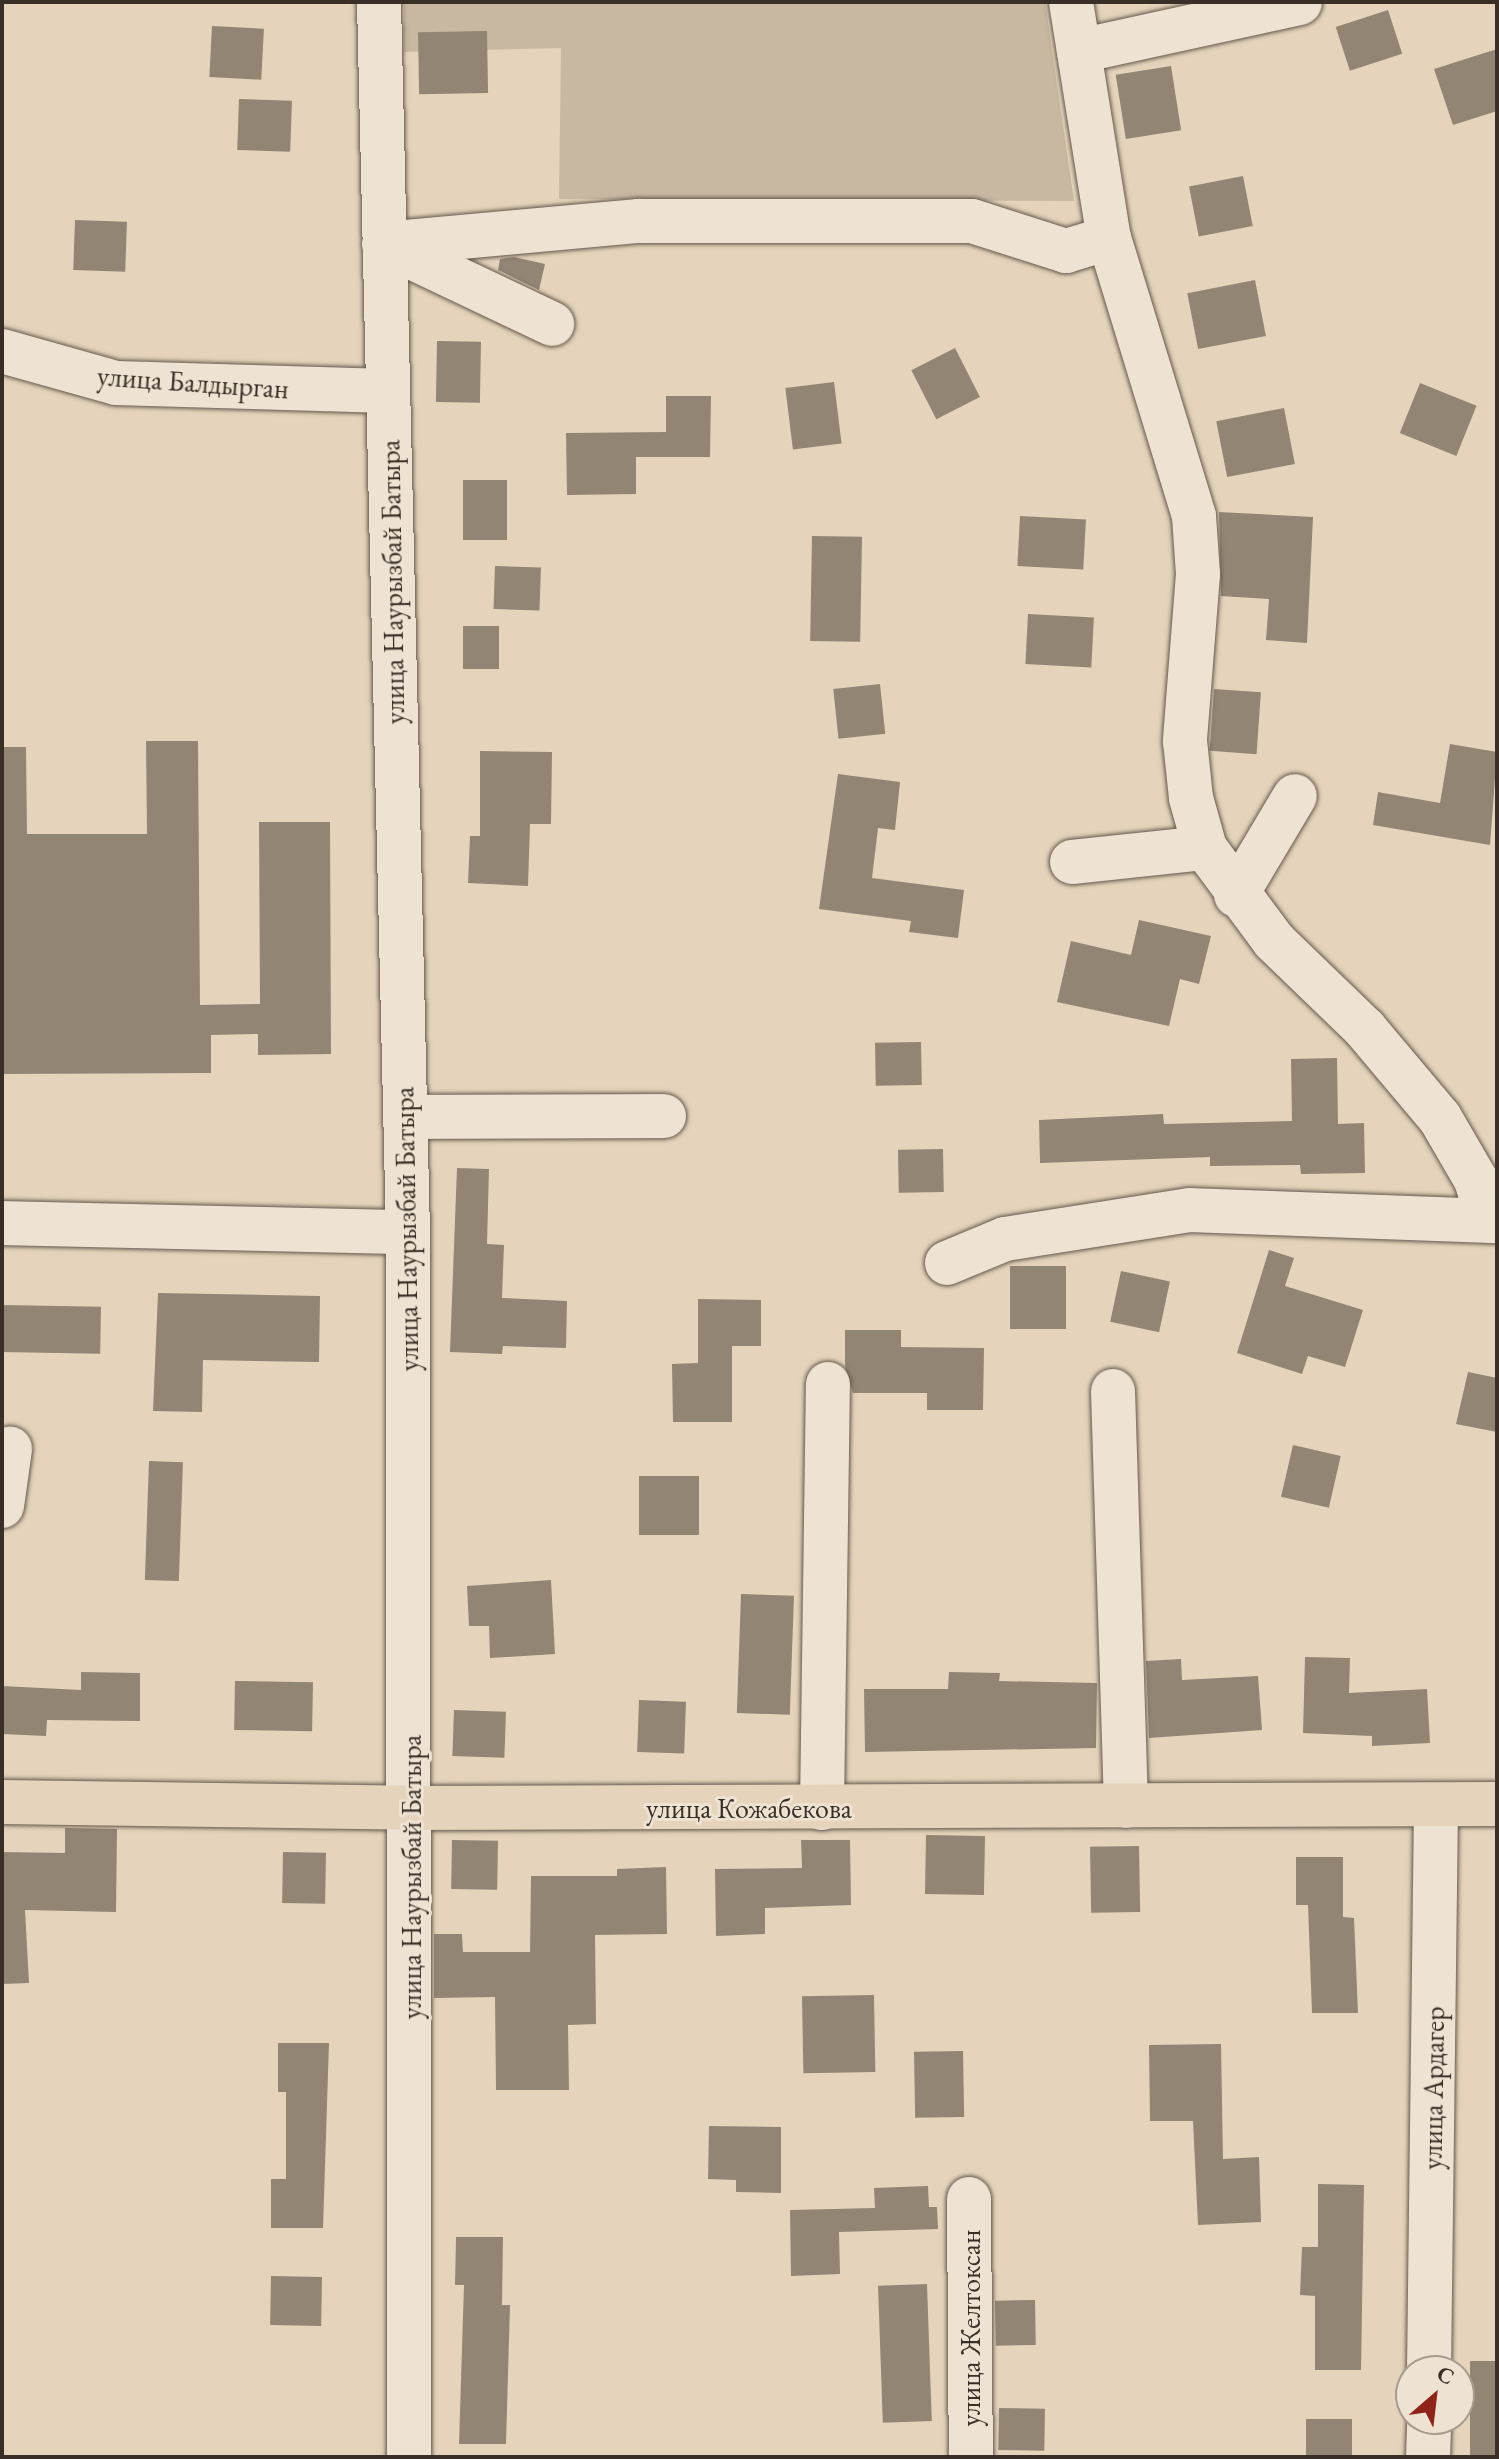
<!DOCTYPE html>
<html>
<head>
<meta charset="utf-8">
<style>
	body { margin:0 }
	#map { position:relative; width:1499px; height:2459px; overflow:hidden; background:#e5d4bb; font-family:"EB Garamond",serif }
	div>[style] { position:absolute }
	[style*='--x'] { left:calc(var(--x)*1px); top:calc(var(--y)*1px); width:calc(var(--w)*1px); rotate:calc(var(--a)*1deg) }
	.green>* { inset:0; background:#c8b8a2 }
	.building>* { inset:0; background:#928574; transform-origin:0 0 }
	.roads { filter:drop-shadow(0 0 2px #64584c) drop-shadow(0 0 2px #64584c) }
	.minor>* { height:44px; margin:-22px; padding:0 22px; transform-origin:22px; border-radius:22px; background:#eee3d3 }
	.major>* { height:44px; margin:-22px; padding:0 22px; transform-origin:22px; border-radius:22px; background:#e5d4bb }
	span { translate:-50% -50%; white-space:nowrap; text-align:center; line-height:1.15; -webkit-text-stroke:6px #eee3d3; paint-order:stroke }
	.street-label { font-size:28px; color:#392f27 }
	.frame { position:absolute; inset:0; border:4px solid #392f27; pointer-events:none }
	.north { position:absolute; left:1395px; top:2355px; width:80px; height:80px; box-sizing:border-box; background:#eee3d3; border:2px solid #a69b8e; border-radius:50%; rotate:28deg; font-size:22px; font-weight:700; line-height:32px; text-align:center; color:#392f27 }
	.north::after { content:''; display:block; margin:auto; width:28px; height:36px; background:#8f2418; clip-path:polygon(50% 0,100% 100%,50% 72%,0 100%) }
</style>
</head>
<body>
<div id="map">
	<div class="green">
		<i style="clip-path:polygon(404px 2px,1045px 2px,1074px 201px,559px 199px,561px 48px,404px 52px)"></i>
	</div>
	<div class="building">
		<i style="left:1388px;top:10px;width:46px;height:55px;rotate:72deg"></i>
		<i style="left:212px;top:26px;width:52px;height:51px;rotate:3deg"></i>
		<i style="left:487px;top:31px;width:62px;height:69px;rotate:89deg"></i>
		<i style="clip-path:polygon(1497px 49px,1497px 111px,1453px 125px,1434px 69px)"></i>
		<i style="left:1171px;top:66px;width:65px;height:56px;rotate:81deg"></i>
		<i style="left:239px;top:99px;width:53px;height:51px;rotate:2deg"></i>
		<i style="left:1243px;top:176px;width:51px;height:55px;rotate:79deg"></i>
		<i style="left:75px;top:220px;width:52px;height:50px;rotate:2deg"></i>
		<i style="clip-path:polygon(514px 257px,545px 264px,539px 290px,498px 270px,500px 259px)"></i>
		<i style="left:1255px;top:280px;width:57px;height:69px;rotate:79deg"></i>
		<i style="left:437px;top:341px;width:44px;height:61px;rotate:1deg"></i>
		<i style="left:955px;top:348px;width:55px;height:49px;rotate:63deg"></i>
		<i style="left:834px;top:382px;width:62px;height:49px;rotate:83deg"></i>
		<i style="left:1420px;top:383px;width:61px;height:54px;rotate:22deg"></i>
		<i style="clip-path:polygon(666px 396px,711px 396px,710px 457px,636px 457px,636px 494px,567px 495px,566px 433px,666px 432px)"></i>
		<i style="left:1284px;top:408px;width:57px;height:69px;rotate:79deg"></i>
		<i style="left:463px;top:480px;width:44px;height:60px"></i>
		<i style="clip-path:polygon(1219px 512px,1313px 517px,1307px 643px,1266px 640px,1269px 599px,1221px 596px)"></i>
		<i style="left:1020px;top:516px;width:66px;height:50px;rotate:3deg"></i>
		<i style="left:812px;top:536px;width:50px;height:105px;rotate:1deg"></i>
		<i style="left:495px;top:566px;width:46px;height:43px;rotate:2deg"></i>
		<i style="left:1028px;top:614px;width:66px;height:50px;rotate:3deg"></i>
		<i style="left:463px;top:626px;width:36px;height:43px"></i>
		<i style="left:880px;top:684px;width:50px;height:47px;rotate:84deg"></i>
		<i style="left:1214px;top:689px;width:47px;height:62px;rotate:4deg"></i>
		<i style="clip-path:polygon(146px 741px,198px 741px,200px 1005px,260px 1004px,259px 822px,330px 822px,331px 1054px,258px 1055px,258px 1034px,211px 1035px,211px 1073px,2px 1074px,2px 747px,26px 747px,27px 834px,147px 834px)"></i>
		<i style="clip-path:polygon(1450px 744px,1497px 752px,1490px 845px,1373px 825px,1378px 792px,1440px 803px)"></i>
		<i style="clip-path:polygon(480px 751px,552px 752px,551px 824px,530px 824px,528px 886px,468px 883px,470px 836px,480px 836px)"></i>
		<i style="clip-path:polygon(838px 774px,900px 782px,895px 830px,878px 828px,872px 878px,964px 890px,958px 938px,909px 932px,911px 921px,819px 909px)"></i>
		<i style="clip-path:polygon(1139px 920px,1211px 936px,1199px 984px,1180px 979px,1169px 1026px,1057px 1002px,1071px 941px,1131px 955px)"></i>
		<i style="left:921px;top:1042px;width:43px;height:46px;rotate:89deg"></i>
		<i style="clip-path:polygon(1337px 1058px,1338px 1124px,1364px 1123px,1365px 1173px,1301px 1174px,1300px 1165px,1210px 1166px,1210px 1157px,1040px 1163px,1039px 1120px,1163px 1114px,1164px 1124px,1292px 1121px,1291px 1059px)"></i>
		<i style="left:943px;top:1149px;width:43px;height:45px;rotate:89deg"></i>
		<i style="clip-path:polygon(457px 1168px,489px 1169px,487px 1244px,504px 1245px,502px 1298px,567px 1301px,566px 1348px,503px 1346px,502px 1354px,450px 1352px)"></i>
		<i style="clip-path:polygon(1269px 1250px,1294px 1258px,1285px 1286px,1363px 1310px,1345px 1367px,1308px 1356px,1302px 1374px,1237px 1353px)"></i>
		<i style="left:1010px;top:1266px;width:56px;height:63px"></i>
		<i style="left:1121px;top:1271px;width:50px;height:52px;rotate:12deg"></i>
		<i style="clip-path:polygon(158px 1293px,320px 1296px,319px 1362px,203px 1360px,202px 1412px,153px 1411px)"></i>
		<i style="clip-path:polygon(698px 1299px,761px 1300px,761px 1346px,732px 1346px,732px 1422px,673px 1422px,672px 1364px,698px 1363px)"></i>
		<i style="left:2px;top:1305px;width:99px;height:47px;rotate:1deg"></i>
		<i style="clip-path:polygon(845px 1330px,901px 1330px,901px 1347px,984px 1348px,983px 1410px,927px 1410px,927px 1393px,853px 1393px,845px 1366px)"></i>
		<i style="clip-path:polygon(1468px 1372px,1497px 1378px,1497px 1432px,1456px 1424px)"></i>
		<i style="left:1293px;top:1445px;width:49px;height:53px;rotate:13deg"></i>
		<i style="left:149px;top:1461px;width:34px;height:119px;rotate:2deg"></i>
		<i style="left:639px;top:1476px;width:60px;height:59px"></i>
		<i style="clip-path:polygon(551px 1580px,555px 1654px,490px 1658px,489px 1626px,469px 1626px,467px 1586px)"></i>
		<i style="left:741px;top:1594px;width:53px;height:119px;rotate:2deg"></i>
		<i style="clip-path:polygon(1305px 1657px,1350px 1658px,1349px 1693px,1427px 1689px,1430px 1743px,1372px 1746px,1372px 1736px,1303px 1733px)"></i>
		<i style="clip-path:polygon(1181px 1659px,1182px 1680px,1258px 1676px,1262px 1730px,1149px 1738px,1146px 1661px)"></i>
		<i style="clip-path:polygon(81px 1672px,140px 1673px,140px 1721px,47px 1720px,46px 1736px,2px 1734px,2px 1686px,81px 1690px)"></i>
		<i style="clip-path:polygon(949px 1672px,1000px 1673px,999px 1681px,1097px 1683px,1096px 1748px,865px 1752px,864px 1689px,948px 1689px)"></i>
		<i style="left:235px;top:1681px;width:78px;height:49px;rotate:1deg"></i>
		<i style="left:639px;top:1700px;width:47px;height:52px;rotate:2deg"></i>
		<i style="left:454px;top:1710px;width:52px;height:46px;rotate:2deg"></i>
		<i style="clip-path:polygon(65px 1828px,117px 1829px,116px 1912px,25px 1910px,29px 1983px,2px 1984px,2px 1852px,65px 1853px)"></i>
		<i style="left:926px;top:1835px;width:59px;height:59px;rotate:1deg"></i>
		<i style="left:452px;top:1840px;width:46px;height:49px;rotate:1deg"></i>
		<i style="clip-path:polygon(801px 1840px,850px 1840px,851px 1905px,765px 1908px,765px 1934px,716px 1936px,715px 1869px,802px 1868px)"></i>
		<i style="left:1139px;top:1846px;width:66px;height:49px;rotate:89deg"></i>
		<i style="left:283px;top:1852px;width:43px;height:51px;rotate:1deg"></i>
		<i style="clip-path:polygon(1296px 1857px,1343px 1857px,1343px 1917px,1354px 1918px,1358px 2013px,1312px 2013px,1308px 1905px,1296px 1905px)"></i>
		<i style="clip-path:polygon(666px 1867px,667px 1934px,595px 1935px,596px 2024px,568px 2025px,569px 2090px,496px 2090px,495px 1997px,434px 1998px,434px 1934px,462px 1934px,463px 1952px,530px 1952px,531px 1876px,617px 1876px,617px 1869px)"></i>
		<i style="left:874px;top:1995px;width:77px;height:72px;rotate:89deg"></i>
		<i style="clip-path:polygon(278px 2043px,329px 2043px,323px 2228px,271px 2228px,271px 2179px,286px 2179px,286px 2092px,278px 2092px)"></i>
		<i style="clip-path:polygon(1221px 2044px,1223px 2159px,1259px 2157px,1261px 2222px,1198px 2225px,1193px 2121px,1150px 2121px,1149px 2045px)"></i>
		<i style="left:963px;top:2051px;width:66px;height:49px;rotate:89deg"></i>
		<i style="clip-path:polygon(709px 2126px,781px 2127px,781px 2193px,736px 2192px,736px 2180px,708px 2179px)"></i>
		<i style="clip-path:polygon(1318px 2184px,1364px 2185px,1361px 2370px,1315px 2370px,1315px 2296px,1300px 2295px,1302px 2247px,1318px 2247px)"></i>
		<i style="clip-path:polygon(928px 2186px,929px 2207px,937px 2207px,938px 2229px,839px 2232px,840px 2274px,791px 2276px,790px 2210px,875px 2208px,874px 2188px)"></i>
		<i style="clip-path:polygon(456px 2237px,503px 2237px,502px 2305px,510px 2305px,506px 2444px,459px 2444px,464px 2285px,455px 2285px)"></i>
		<i style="left:271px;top:2276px;width:51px;height:49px;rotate:1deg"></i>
		<i style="left:927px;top:2284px;width:137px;height:49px;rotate:88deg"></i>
		<i style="left:1035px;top:2300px;width:45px;height:40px;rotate:89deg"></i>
		<i style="left:1470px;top:2361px;width:27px;height:96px"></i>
		<i style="left:999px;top:2408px;width:46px;height:42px;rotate:1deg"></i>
		<i style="left:1306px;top:2419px;width:46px;height:38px"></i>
	</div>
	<div class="roads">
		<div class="minor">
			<i style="--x:379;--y:2;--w:1230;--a:88.65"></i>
			<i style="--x:408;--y:1232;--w:1225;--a:89.95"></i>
			<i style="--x:1071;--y:2;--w:239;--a:80.9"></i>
			<i style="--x:1109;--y:238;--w:291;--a:73"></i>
			<i style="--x:1194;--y:516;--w:58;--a:86.1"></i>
			<i style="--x:1198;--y:574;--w:168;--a:94.5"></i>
			<i style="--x:1185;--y:741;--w:57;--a:84"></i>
			<i style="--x:1191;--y:798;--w:52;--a:74.4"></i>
			<i style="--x:1205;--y:848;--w:116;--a:53.4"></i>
			<i style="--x:1274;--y:941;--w:127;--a:44"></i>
			<i style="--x:1365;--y:1029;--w:116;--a:49.9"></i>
			<i style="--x:1440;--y:1118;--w:72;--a:59.9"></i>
			<i style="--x:1476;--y:1180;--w:42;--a:73.3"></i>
			<i style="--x:1079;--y:51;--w:226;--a:-12.3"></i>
			<i style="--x:384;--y:244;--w:256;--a:-5.2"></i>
			<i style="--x:639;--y:221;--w:333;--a:0"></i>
			<i style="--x:972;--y:221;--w:99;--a:17.7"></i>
			<i style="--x:1066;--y:251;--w:45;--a:-16.8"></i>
			<i style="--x:386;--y:245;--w:184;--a:25.4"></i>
			<i style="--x:2;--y:351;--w:118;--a:15.7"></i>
			<i style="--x:116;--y:383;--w:272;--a:1.7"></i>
			<i style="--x:1072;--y:862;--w:134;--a:-6"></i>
			<i style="--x:1236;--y:895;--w:115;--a:-59.2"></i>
			<i style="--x:405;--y:1117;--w:259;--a:-0.2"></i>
			<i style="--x:2;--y:1223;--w:406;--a:1.3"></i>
			<i style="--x:947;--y:1263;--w:63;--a:-22.5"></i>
			<i style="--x:1005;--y:1239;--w:187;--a:-8.9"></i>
			<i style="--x:1190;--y:1210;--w:307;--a:2.1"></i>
			<i style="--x:1113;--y:1391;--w:415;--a:88.2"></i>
			<i style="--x:2;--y:1506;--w:58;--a:-82"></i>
			<i style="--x:822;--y:1808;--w:424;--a:-89.2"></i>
			<i style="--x:969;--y:2199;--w:258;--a:89.6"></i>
			<i style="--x:1429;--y:2371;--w:566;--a:-89.29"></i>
			<i style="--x:1428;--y:2457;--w:38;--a:-88"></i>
		</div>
		<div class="major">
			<i style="--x:2;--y:1802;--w:410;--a:0.8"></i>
			<i style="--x:412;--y:1808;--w:1085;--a:-0.21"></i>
		</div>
	</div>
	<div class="street-label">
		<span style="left:193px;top:382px;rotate:4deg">улица Балдырган</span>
		<span style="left:392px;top:582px;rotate:-91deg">улица Наурызбай Батыра</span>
		<span style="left:406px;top:1229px;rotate:-91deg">улица Наурызбай Батыра</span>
		<span style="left:749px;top:1808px">улица Кожабекова</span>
		<span style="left:411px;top:1877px;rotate:-90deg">улица Наурызбай Батыра</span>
		<span style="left:1433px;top:2088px;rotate:-89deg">улица Ардагер</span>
		<span style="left:970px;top:2328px;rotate:-90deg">улица Желтоксан</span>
	</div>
	<div class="frame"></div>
	<div class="north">С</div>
</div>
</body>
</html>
